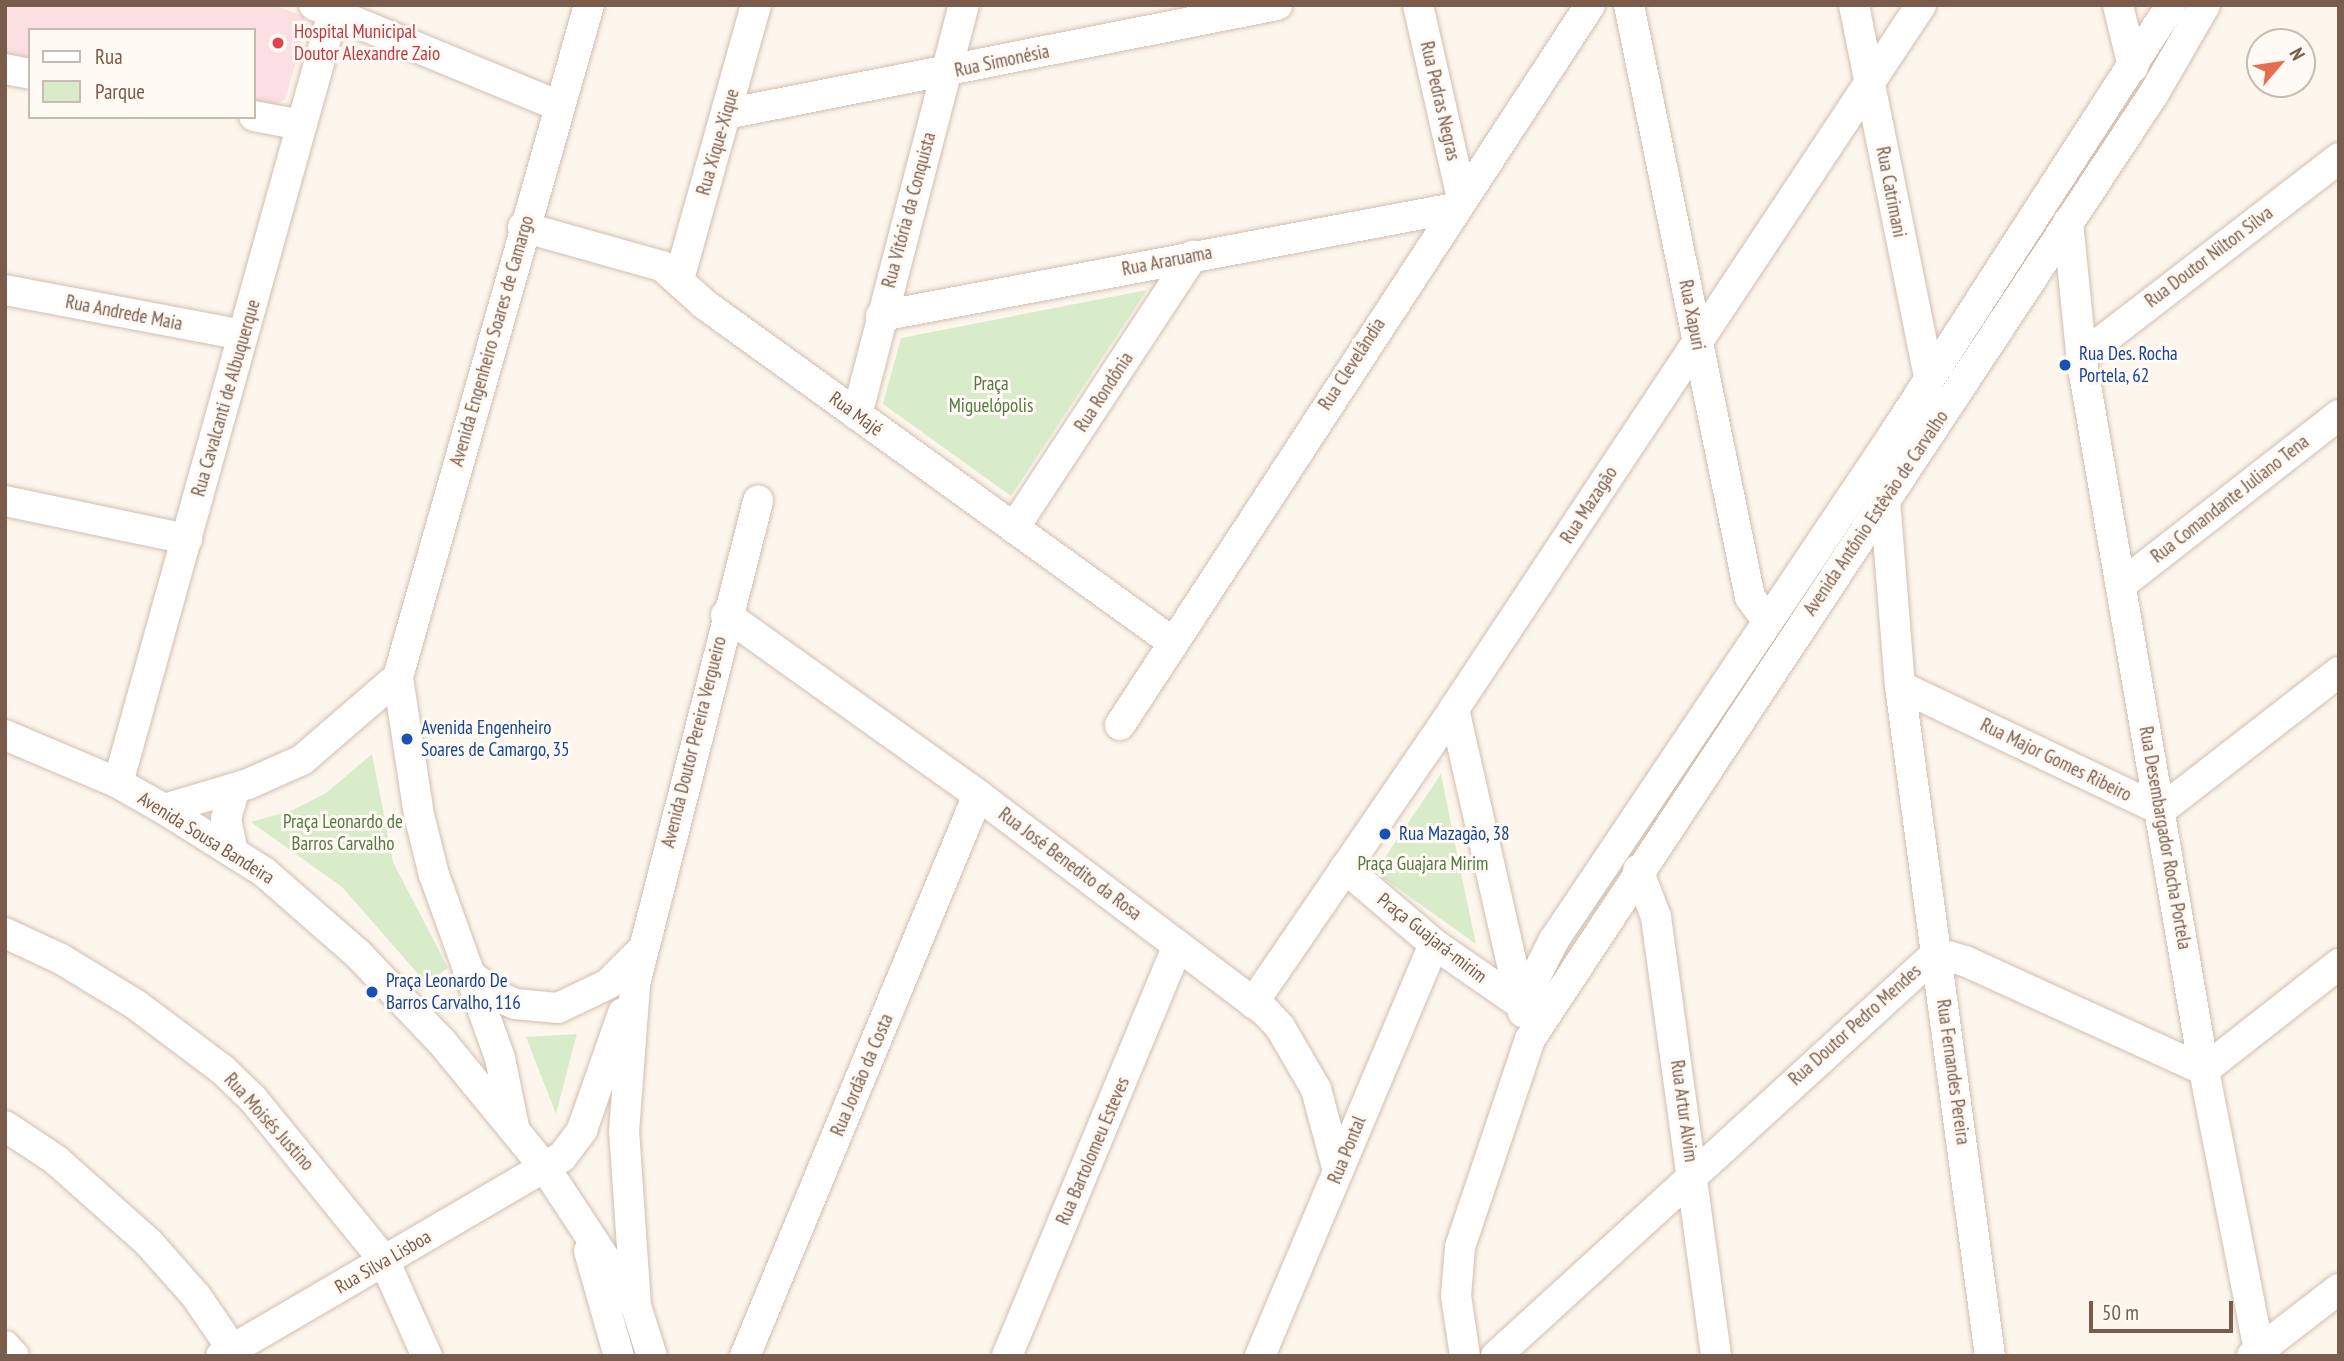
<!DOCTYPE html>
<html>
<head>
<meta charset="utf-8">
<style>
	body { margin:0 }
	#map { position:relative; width:2344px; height:1361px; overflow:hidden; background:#fdf6ec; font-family:"PT Sans Narrow",sans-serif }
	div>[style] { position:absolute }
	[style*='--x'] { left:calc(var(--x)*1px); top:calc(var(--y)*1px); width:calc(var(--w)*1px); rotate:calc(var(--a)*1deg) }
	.medical>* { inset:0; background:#fbdfe3 }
	.green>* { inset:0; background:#d8ecc9 }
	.roads { filter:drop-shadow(0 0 2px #d1beb0) drop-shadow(0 0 2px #d1beb0) }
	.minor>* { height:30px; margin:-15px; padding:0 15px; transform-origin:15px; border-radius:15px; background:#fff }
	.dots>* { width:19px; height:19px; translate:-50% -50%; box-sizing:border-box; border:4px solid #fffaf3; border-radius:50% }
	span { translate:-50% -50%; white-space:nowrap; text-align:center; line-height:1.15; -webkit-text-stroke:6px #fffaf3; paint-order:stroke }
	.health-label { font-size:19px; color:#be3a42 }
	.left { translate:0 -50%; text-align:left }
	.street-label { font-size:19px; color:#7a5c4d }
	.transit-label { font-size:19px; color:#164399 }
	.park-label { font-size:19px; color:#537a41 }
	.frame { position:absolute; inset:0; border:7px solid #7a5c4d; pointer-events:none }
	.legend { position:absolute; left:28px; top:28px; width:228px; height:91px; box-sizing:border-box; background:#fffaf3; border:2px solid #cabbb1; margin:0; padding:9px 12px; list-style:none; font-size:21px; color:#7a5c4d }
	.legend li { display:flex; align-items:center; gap:14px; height:35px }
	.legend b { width:35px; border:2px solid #cabbb1 }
	.north { position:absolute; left:2246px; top:28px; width:70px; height:70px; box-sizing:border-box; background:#fffaf3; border:2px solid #cabbb1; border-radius:50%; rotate:61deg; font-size:19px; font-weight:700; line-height:28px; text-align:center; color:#7a5c4d }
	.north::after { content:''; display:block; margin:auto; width:24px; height:32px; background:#e76f51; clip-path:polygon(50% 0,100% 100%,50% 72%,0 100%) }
	.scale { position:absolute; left:2089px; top:1301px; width:144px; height:32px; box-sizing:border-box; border:4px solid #7a5c4d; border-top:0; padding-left:9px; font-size:21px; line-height:24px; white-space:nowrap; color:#7a5c4d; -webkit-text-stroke:5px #fffaf3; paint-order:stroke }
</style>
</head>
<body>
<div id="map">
	<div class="medical">
		<i style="clip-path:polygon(5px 5px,274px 5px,303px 16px,307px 25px,285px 99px,276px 105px,254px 101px,254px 30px,30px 30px,30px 61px,5px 57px)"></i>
	</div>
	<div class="green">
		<i style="clip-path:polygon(1147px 290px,1011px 496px,883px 404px,901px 338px)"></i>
		<i style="clip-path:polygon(372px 754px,393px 862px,448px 968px,426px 983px,342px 887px,251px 822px,293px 810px,326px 793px)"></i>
		<i style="clip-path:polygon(1441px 774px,1462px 878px,1476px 944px,1375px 872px)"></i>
		<i style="clip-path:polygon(577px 1034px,573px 1048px,556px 1114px,526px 1037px)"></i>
	</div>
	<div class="roads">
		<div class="minor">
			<i style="--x:314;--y:5;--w:263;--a:22.4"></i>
			<i style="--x:1418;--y:5;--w:198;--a:77.2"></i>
			<i style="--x:1629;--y:5;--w:604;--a:78.45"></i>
			<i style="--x:1750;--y:597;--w:29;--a:54"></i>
			<i style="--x:1854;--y:5;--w:380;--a:78.6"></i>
			<i style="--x:2118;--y:5;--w:64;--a:76.4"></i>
			<i style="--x:5;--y:69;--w:25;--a:11"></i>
			<i style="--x:726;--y:114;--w:562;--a:-11.19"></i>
			<i style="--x:254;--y:116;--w:48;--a:10.8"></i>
			<i style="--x:2068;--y:222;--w:141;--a:84.3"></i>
			<i style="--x:2082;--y:362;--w:718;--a:80.22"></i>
			<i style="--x:2204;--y:1070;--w:291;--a:78.9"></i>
			<i style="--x:523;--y:227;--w:144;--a:15.7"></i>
			<i style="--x:662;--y:266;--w:57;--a:42.1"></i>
			<i style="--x:704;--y:304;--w:576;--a:35.82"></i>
			<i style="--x:679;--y:279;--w:285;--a:-74.3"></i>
			<i style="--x:5;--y:290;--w:242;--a:10.7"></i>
			<i style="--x:881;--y:316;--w:583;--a:-10.67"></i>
			<i style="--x:2081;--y:357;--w:326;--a:-37.6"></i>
			<i style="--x:857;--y:415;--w:424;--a:-75.4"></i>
			<i style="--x:1885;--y:500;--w:187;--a:85.4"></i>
			<i style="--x:1900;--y:686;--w:676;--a:82.35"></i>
			<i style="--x:5;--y:501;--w:186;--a:11.8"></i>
			<i style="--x:1014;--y:528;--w:326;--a:-56.7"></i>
			<i style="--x:2122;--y:584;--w:275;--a:-37.9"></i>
			<i style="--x:726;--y:615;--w:310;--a:35.5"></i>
			<i style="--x:978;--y:795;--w:359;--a:37"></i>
			<i style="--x:1265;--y:1011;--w:22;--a:47"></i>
			<i style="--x:1280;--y:1027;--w:72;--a:59.9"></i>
			<i style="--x:1316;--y:1089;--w:85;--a:75"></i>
			<i style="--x:1900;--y:686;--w:289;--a:25.4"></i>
			<i style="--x:2161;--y:810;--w:225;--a:-37.8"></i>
			<i style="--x:1454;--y:709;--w:311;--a:77.2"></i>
			<i style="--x:1120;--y:725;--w:860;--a:-56.86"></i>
			<i style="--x:5;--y:735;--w:123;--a:23"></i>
			<i style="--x:118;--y:783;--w:53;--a:29.5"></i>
			<i style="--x:164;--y:809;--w:118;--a:32.2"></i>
			<i style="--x:264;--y:872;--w:126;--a:41.1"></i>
			<i style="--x:359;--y:955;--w:119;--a:46.4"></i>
			<i style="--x:441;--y:1041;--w:166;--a:50.6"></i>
			<i style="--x:546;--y:1169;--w:164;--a:56.7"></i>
			<i style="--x:636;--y:1306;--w:52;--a:72.3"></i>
			<i style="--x:118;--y:783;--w:799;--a:-74.4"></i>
			<i style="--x:164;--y:809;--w:88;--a:-16.6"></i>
			<i style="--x:248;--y:784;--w:59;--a:-24"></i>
			<i style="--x:302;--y:760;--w:127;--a:-40.8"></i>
			<i style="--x:233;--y:852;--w:34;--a:-102"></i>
			<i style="--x:226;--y:819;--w:32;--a:-74"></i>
			<i style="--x:1345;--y:868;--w:117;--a:40.5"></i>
			<i style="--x:1434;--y:944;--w:114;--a:34.7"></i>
			<i style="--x:1638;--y:870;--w:50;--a:69"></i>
			<i style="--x:1656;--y:917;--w:443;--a:82.2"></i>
			<i style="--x:5;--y:933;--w:62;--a:24.9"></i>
			<i style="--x:61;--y:959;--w:87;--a:31.3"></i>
			<i style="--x:135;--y:1004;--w:110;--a:36.9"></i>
			<i style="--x:223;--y:1070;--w:42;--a:44"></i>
			<i style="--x:253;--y:1099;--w:208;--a:50.9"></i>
			<i style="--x:384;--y:1260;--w:105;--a:65.9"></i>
			<i style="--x:468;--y:973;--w:35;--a:39"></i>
			<i style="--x:495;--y:995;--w:22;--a:24"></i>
			<i style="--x:515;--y:1004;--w:43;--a:5.3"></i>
			<i style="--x:558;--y:1008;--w:55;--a:-25.6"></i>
			<i style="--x:608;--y:984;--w:47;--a:-45"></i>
			<i style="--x:1253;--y:1003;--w:356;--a:-55.6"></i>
			<i style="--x:1454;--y:709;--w:845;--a:-56.44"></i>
			<i style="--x:1521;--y:1005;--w:73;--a:-63.1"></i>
			<i style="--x:1554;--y:940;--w:606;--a:-56.1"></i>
			<i style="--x:1892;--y:437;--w:514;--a:-57.14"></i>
			<i style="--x:5;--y:1126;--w:61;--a:33.7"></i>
			<i style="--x:56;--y:1160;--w:125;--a:41.7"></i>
			<i style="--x:149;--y:1243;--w:71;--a:48.4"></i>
			<i style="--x:196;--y:1296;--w:73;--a:55.7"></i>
			<i style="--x:514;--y:1127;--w:70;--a:-101.5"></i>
			<i style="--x:500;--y:1058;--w:195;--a:-109.8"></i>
			<i style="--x:434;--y:875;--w:62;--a:-104"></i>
			<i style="--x:419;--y:815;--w:140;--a:-98.7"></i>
			<i style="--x:398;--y:677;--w:699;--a:-74.13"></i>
			<i style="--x:589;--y:1251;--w:109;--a:74.1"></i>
			<i style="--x:636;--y:1306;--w:174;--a:-93.9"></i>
			<i style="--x:624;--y:1132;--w:148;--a:-85.7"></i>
			<i style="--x:635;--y:984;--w:499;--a:-75.7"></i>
			<i style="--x:5;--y:1346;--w:13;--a:48"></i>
			<i style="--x:221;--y:1356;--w:395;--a:-30.3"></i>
			<i style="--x:562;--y:1157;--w:34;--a:-53"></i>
			<i style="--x:582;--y:1130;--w:124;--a:-70.7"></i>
			<i style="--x:745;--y:1356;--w:607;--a:-67.45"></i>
			<i style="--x:1007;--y:1356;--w:444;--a:-67.4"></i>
			<i style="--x:1260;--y:1356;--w:447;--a:-67.1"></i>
			<i style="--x:1465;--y:1356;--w:61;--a:-98.5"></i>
			<i style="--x:1456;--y:1296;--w:49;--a:-85.3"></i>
			<i style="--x:1460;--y:1247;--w:219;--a:-71.4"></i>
			<i style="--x:1530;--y:1039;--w:1131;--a:-56.58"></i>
			<i style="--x:2153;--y:95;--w:104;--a:-60"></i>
			<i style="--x:1496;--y:1356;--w:597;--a:-42.42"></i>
			<i style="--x:1937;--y:953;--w:29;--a:16"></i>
			<i style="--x:1965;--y:961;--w:263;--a:24.5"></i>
			<i style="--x:2204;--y:1070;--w:172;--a:-38.1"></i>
			<i style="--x:2252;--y:1356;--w:110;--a:-37.6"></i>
		</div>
	</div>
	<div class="dots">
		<i style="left:278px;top:43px;background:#e0444e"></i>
		<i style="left:2065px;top:365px;background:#1a4fb4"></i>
		<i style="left:407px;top:739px;background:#1a4fb4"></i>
		<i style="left:1385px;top:834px;background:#1a4fb4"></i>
		<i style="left:372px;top:992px;background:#1a4fb4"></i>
	</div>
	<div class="health-label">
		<span class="left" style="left:294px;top:43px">Hospital Municipal<br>Doutor Alexandre Zaio</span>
	</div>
	<div class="street-label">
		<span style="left:1002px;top:61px;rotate:-12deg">Rua Simonésia</span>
		<span style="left:1440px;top:101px;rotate:77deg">Rua Pedras Negras</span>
		<span style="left:718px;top:142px;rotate:-74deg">Rua Xique-Xique</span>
		<span style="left:1891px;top:192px;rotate:79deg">Rua Catrimani</span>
		<span style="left:909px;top:210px;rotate:-75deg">Rua Vitória da Conquista</span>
		<span style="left:2209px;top:257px;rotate:-37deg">Rua Doutor Nilton Silva</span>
		<span style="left:1167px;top:261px;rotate:-11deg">Rua Araruama</span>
		<span style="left:124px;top:313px;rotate:11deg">Rua Andrede Maia</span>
		<span style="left:1692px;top:315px;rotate:79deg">Rua Xapuri</span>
		<span style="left:492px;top:341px;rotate:-74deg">Avenida Engenheiro Soares de Camargo</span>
		<span style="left:1352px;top:364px;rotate:-57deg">Rua Clevelândia</span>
		<span style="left:1104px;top:392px;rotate:-57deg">Rua Rondônia</span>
		<span style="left:226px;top:398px;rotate:-74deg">Rua Cavalcanti de Albuquerque</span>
		<span style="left:856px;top:414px;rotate:36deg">Rua Majé</span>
		<span style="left:2230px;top:499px;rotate:-38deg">Rua Comandante Juliano Tena</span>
		<span style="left:1589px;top:505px;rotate:-57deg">Rua Mazagão</span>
		<span style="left:1876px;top:513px;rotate:-56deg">Avenida Antônio Estêvão de Carvalho</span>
		<span style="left:694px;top:742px;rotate:-76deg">Avenida Doutor Pereira Vergueiro</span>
		<span style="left:2056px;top:760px;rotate:26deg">Rua Major Gomes Ribeiro</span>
		<span style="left:206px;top:838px;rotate:32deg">Avenida Sousa Bandeira</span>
		<span style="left:2165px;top:838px;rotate:80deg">Rua Desembargador Rocha Portela</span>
		<span style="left:1070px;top:864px;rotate:37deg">Rua José Benedito da Rosa</span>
		<span style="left:1432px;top:938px;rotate:38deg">Praça Guajará-mirim</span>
		<span style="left:1855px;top:1025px;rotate:-42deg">Rua Doutor Pedro Mendes</span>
		<span style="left:1953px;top:1072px;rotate:82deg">Rua Fernandes Pereira</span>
		<span style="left:862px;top:1075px;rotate:-67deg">Rua Jordão da Costa</span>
		<span style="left:1684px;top:1111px;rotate:82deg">Rua Artur Alvim</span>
		<span style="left:269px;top:1122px;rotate:48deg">Rua Moisés Justino</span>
		<span style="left:1347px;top:1150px;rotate:-68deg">Rua Pontal</span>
		<span style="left:1093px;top:1151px;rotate:-67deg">Rua Bartolomeu Esteves</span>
		<span style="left:383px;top:1262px;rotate:-30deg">Rua Silva Lisboa</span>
	</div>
	<div class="transit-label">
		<span class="left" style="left:2079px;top:365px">Rua Des. Rocha<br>Portela, 62</span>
		<span class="left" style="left:421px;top:739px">Avenida Engenheiro<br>Soares de Camargo, 35</span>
		<span class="left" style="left:1399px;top:834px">Rua Mazagão, 38</span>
		<span class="left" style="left:386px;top:992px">Praça Leonardo De<br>Barros Carvalho, 116</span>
	</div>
	<div class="park-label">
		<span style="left:991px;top:395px">Praça<br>Miguelópolis</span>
		<span style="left:343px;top:833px">Praça Leonardo de<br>Barros Carvalho</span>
		<span style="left:1423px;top:864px">Praça Guajara Mirim</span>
	</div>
	<div class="frame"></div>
	<ul class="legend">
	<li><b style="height:9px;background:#fff"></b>Rua</li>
	<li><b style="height:19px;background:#d8ecc9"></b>Parque</li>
	</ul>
	<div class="north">N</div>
	<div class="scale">50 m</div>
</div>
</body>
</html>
